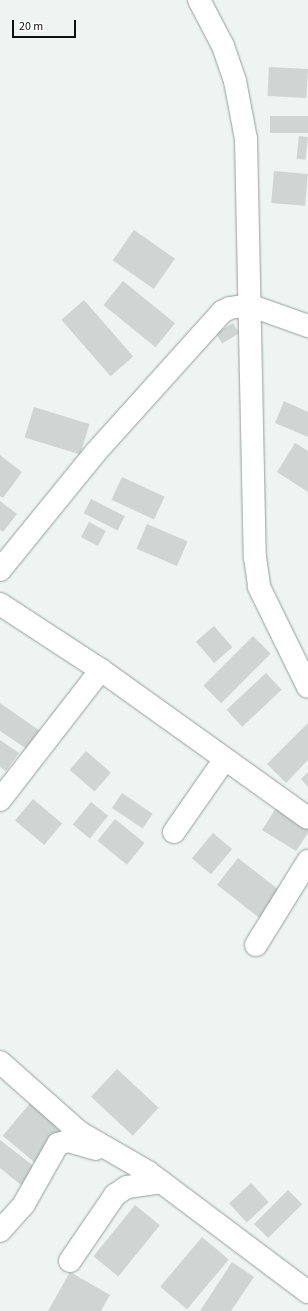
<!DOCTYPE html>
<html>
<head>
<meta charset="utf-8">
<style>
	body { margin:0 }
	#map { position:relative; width:308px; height:1311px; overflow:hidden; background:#edf4f1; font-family:"Source Sans 3",sans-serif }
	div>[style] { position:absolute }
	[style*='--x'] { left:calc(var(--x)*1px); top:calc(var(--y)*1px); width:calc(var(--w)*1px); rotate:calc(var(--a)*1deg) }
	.building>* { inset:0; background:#ced5d2; transform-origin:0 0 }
	.roads { filter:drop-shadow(0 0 1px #979e9c) drop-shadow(0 0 1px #979e9c) }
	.minor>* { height:22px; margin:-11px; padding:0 11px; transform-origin:11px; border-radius:11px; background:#fff }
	span { translate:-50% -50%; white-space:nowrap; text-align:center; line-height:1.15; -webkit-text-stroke:3px #fff; paint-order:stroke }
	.scale { position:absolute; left:12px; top:20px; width:64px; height:18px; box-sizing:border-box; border:2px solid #0d100f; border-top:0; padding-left:5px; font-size:12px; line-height:14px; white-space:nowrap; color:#0d100f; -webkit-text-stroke:3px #fff; paint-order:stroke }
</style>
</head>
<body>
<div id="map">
	<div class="building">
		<i style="left:269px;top:67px;width:39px;height:29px;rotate:3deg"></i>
		<i style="left:308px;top:116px;width:17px;height:38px;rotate:90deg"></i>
		<i style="left:299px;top:136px;width:9px;height:23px;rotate:6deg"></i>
		<i style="left:274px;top:171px;width:34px;height:32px;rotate:5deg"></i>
		<i style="left:134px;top:230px;width:50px;height:37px;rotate:35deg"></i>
		<i style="left:123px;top:281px;width:67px;height:31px;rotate:39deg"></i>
		<i style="left:84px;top:300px;width:75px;height:30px;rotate:49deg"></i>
		<i style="left:233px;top:323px;width:12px;height:20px;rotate:59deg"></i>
		<i style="clip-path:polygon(284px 401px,308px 412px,308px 437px,275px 423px)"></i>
		<i style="left:34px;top:407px;width:58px;height:32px;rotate:17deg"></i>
		<i style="clip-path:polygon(295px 443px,308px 451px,308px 492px,277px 472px)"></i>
		<i style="clip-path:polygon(0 455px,22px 472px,3px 498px,0 496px)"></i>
		<i style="left:122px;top:477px;width:47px;height:25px;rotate:25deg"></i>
		<i style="left:91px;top:499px;width:38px;height:16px;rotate:27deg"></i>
		<i style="clip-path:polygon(0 501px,17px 514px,3px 532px,0 530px)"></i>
		<i style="left:89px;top:522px;width:19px;height:17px;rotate:28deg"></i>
		<i style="left:147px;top:524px;width:44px;height:27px;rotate:23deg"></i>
		<i style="left:214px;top:626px;width:28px;height:24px;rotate:49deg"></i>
		<i style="left:253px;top:636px;width:25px;height:70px;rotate:45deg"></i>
		<i style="left:266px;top:673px;width:23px;height:54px;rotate:47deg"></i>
		<i style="clip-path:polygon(0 703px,40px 731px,27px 749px,0 731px)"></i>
		<i style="clip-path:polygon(308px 723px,308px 760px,286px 783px,267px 764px)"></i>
		<i style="clip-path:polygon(0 740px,19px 753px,6px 771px,0 767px)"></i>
		<i style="left:86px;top:751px;width:33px;height:25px;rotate:41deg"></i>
		<i style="clip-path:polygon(308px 772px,308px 787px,301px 779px)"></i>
		<i style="left:122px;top:793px;width:37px;height:18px;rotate:34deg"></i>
		<i style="left:33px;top:799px;width:38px;height:28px;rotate:40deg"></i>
		<i style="left:91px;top:802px;width:22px;height:29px;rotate:39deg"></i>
		<i style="clip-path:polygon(276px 808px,308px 828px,308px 833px,296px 851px,262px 830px)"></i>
		<i style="left:115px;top:819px;width:38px;height:28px;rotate:39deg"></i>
		<i style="left:213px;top:833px;width:25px;height:33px;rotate:40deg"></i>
		<i style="left:238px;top:858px;width:55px;height:34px;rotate:38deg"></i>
		<i style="left:117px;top:1069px;width:57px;height:38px;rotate:43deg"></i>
		<i style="left:31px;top:1102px;width:42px;height:44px;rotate:40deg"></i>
		<i style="clip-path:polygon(0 1140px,35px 1167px,21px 1185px,0 1168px)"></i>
		<i style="left:251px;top:1183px;width:26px;height:30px;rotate:47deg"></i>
		<i style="left:288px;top:1190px;width:20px;height:48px;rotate:45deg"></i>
		<i style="left:135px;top:1205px;width:32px;height:66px;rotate:39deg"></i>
		<i style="left:202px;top:1237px;width:35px;height:65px;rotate:40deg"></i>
		<i style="clip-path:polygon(232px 1262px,254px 1277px,231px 1311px,200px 1311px)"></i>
		<i style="clip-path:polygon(70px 1272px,110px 1295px,101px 1311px,48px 1311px)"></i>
	</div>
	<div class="roads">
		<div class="minor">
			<i style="--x:199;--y:0;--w:52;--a:62.4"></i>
			<i style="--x:223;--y:46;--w:37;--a:71"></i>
			<i style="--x:235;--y:81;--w:59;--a:79.3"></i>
			<i style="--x:246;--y:139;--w:418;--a:88.8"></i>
			<i style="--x:255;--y:557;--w:30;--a:82"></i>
			<i style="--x:259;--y:587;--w:111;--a:63.9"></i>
			<i style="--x:0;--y:570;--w:151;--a:-50.9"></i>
			<i style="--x:95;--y:453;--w:190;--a:-48"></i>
			<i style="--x:222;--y:312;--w:9;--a:-27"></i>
			<i style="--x:230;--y:308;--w:19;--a:-9"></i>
			<i style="--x:249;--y:305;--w:63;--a:19.6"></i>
			<i style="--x:0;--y:604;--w:121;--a:33.2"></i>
			<i style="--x:101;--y:670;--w:254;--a:35.6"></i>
			<i style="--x:0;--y:800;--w:165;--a:-52.2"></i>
			<i style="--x:174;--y:832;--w:89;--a:-55.1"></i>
			<i style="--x:256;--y:945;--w:99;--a:-58.2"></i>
			<i style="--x:0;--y:1062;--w:106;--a:41.5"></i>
			<i style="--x:79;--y:1132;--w:80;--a:30.1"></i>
			<i style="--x:148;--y:1172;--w:200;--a:36.9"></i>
			<i style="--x:0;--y:1231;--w:36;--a:-48"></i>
			<i style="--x:24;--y:1204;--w:69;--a:-60.5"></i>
			<i style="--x:58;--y:1144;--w:10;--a:-17"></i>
			<i style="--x:68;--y:1141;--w:29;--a:16"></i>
			<i style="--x:70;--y:1261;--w:80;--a:-55.7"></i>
			<i style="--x:115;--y:1195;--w:14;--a:-34"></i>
			<i style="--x:127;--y:1187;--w:35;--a:-8"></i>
		</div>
	</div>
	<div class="scale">20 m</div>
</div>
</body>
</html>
